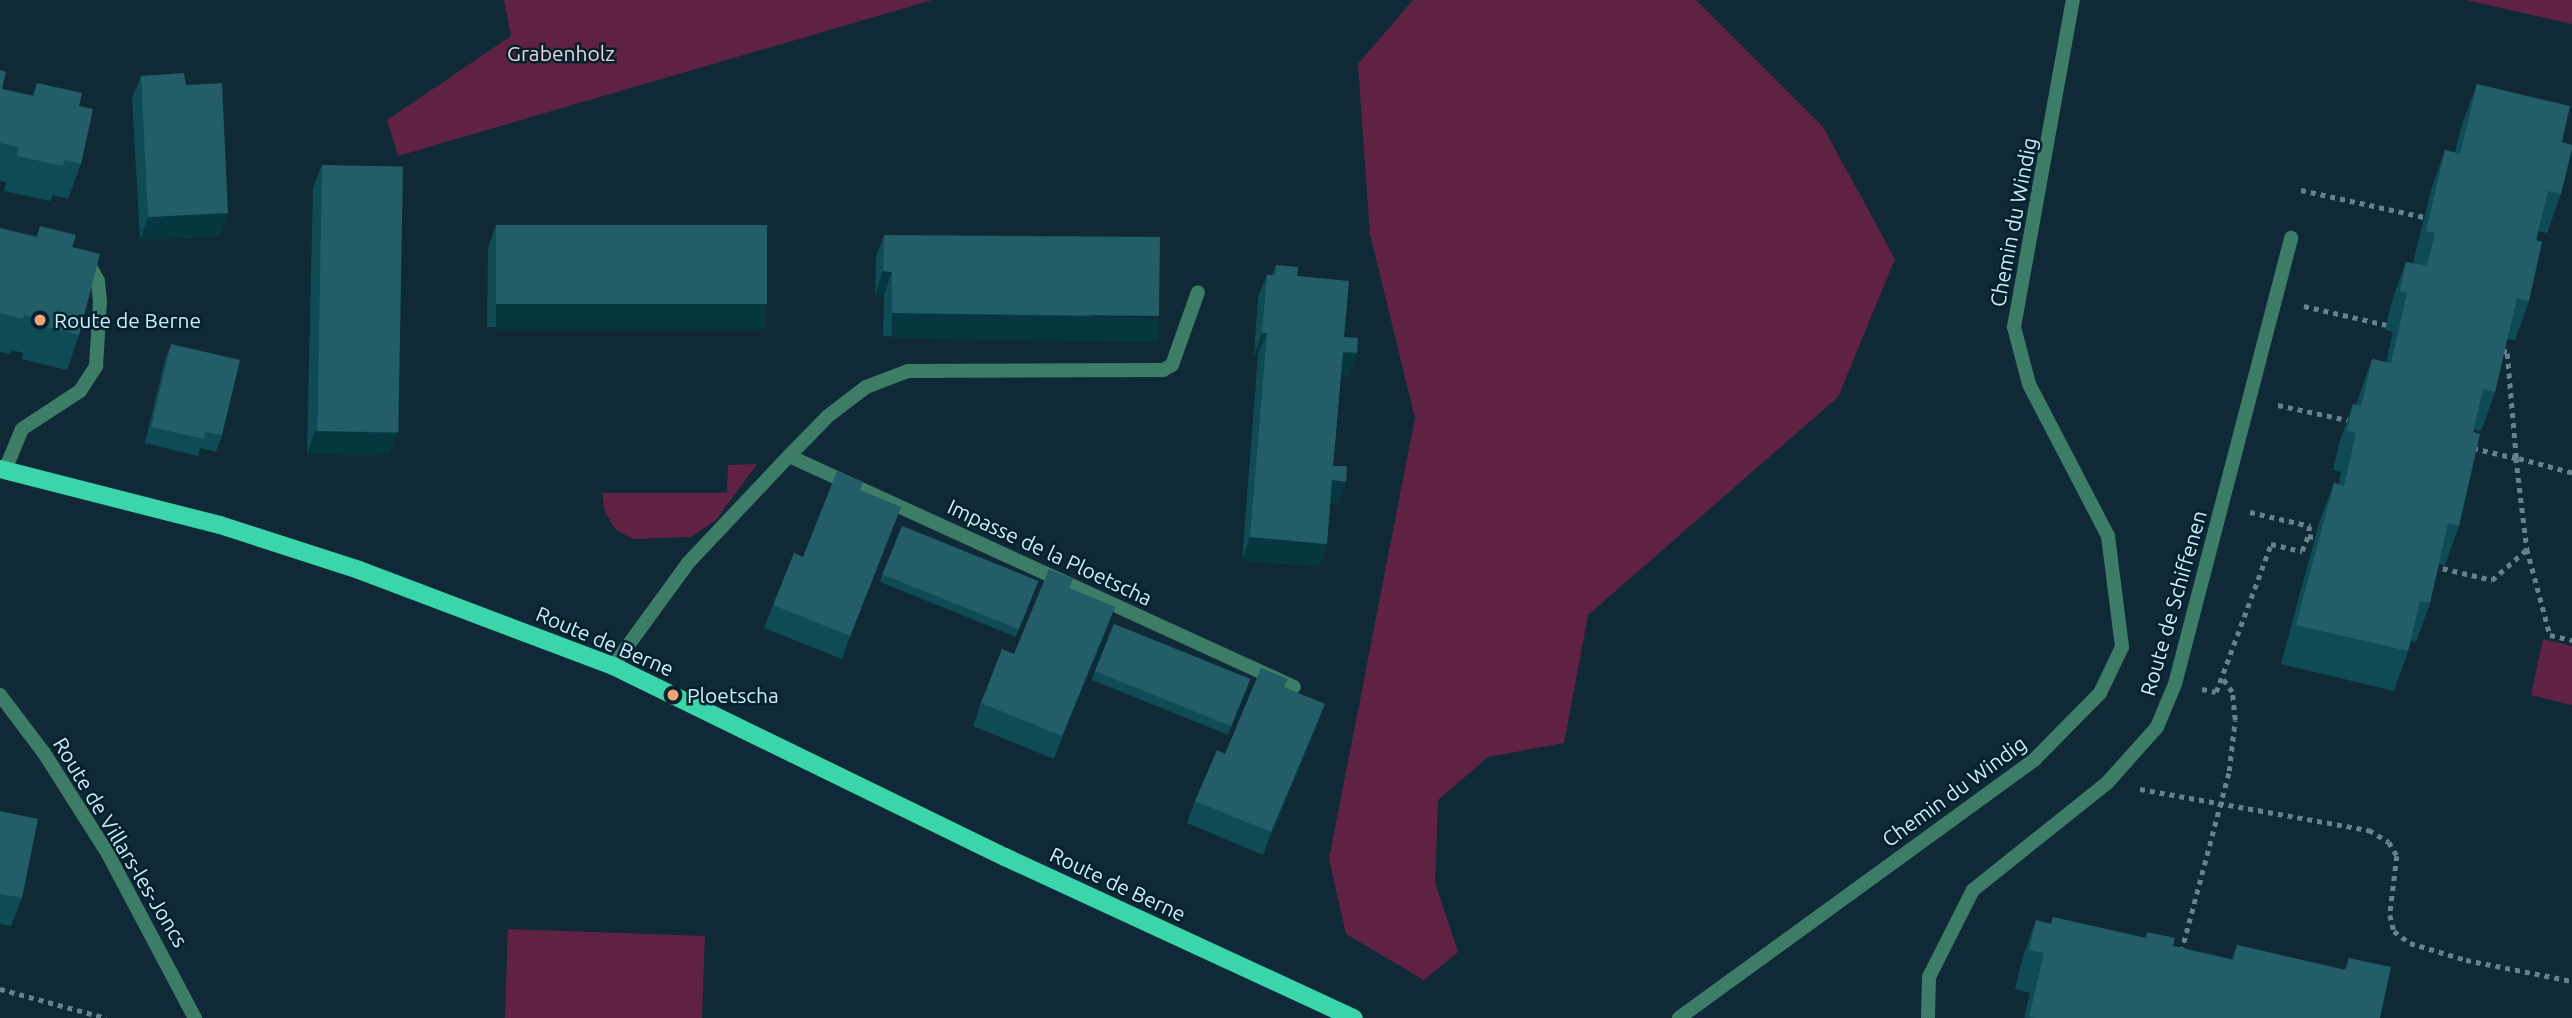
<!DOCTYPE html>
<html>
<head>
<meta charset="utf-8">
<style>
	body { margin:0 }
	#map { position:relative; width:2572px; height:1018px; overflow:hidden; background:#0f2a36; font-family:Ubuntu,sans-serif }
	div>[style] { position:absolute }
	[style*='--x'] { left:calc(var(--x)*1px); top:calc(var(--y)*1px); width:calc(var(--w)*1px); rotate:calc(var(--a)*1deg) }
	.green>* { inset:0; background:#602244; transform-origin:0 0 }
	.path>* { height:4.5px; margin-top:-2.25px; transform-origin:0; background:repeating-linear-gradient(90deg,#648290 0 5px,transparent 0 10px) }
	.lane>* { height:14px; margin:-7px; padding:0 7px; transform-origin:7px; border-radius:7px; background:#3d7d68 }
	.street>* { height:14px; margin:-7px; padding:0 7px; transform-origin:7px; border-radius:7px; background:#3d7d68 }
	.primary>* { height:18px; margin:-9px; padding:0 9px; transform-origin:9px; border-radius:9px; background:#3ad5aa }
	.wall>* { inset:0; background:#0e4b55; transform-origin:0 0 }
	.shaded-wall>* { inset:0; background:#063741; transform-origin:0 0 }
	.building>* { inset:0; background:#235d67; transform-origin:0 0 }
	.dots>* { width:19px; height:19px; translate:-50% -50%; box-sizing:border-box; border:4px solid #05212c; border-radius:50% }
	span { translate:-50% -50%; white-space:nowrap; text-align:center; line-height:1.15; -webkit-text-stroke:5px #05212c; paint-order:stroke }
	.park-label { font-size:21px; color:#f0d1df }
	.street-label { font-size:21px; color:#cdedfd }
	.poi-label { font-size:21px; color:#cdedfd }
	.left { translate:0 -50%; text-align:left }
</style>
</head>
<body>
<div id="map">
	<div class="green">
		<i style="clip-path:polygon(504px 0,932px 0,398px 156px,387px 120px,511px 36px)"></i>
		<i style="clip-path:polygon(1413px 0,1696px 0,1823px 127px,1895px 259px,1838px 397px,1588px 615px,1564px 743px,1488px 757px,1438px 800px,1435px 883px,1458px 952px,1424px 980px,1346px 934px,1329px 859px,1415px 418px,1370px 234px,1358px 64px)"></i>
		<i style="clip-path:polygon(2467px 0,2572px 0,2572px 24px)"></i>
		<i style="clip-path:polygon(757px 464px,716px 520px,691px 537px,633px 539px,616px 530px,605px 512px,602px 493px,727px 493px,728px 465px)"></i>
		<i style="clip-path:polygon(2543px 639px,2572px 646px,2572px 705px,2531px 695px)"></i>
		<i style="left:508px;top:929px;width:197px;height:89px;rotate:2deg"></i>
	</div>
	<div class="path">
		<i style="--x:2301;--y:190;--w:126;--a:12.4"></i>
		<i style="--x:2304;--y:306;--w:89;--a:12.9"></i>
		<i style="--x:2278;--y:405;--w:76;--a:12.2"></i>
		<i style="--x:2473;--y:448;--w:44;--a:13.1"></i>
		<i style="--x:2516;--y:458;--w:106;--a:-94.9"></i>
		<i style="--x:2507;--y:352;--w:5;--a:-169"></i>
		<i style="--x:2572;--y:473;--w:58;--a:-165"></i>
		<i style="--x:2516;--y:458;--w:92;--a:83.1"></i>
		<i style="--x:2527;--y:549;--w:89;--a:75"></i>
		<i style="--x:2550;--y:635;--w:23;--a:13"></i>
		<i style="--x:2250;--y:512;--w:62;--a:13.1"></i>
		<i style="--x:2310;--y:526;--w:10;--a:101"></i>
		<i style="--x:2308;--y:536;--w:11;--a:10"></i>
		<i style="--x:2433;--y:566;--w:61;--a:13.3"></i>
		<i style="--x:2492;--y:580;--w:47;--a:-41.5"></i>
		<i style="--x:2202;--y:689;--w:14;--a:12"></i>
		<i style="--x:2216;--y:692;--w:158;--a:-69.6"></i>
		<i style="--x:2271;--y:544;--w:32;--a:13"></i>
		<i style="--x:2302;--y:551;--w:16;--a:-68"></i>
		<i style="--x:2140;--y:789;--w:233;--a:10.2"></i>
		<i style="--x:2369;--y:830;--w:23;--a:31"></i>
		<i style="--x:2389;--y:842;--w:16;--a:60"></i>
		<i style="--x:2397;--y:856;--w:59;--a:96.8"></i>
		<i style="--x:2390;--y:915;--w:16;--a:76"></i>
		<i style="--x:2394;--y:931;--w:20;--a:37"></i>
		<i style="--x:2410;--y:943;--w:59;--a:16.9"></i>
		<i style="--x:2466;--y:960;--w:108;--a:11.2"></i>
		<i style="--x:2181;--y:952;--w:187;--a:-75.1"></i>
		<i style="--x:2229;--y:771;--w:51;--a:-83.3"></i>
		<i style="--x:2235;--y:720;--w:28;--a:-96"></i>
		<i style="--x:2232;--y:692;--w:19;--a:-125"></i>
		<i style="--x:0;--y:989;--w:110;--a:15.3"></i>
	</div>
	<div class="lane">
		<i style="--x:5;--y:470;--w:44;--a:-67.5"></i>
		<i style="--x:22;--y:429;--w:69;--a:-33.2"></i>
		<i style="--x:80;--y:391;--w:30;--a:-57"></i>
		<i style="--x:96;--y:366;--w:65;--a:-86.5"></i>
		<i style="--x:100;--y:301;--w:20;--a:-96"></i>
		<i style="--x:98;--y:281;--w:25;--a:-119"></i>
		<i style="--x:1679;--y:1018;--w:440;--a:-36"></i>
		<i style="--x:2035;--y:759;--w:93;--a:-45.4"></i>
		<i style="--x:2100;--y:693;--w:51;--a:-64.4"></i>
		<i style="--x:2122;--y:647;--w:112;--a:-97.2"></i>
		<i style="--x:2108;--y:536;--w:171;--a:-117.5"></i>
		<i style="--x:2029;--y:384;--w:59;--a:-104.7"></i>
		<i style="--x:2014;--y:327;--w:332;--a:-79.8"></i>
	</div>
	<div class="street">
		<i style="--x:789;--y:456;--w:56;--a:-45.7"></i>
		<i style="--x:828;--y:416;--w:48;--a:-37.3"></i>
		<i style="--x:866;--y:387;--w:45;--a:-20.9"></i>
		<i style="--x:908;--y:371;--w:255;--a:-0.2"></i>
		<i style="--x:1163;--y:370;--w:10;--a:-29"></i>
		<i style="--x:1172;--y:365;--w:77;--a:-70.4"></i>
		<i style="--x:613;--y:666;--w:127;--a:-53.9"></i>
		<i style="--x:688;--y:563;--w:147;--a:-46.7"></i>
		<i style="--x:789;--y:456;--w:555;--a:24.58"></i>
		<i style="--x:0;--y:695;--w:73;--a:52.8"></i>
		<i style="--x:44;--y:753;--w:120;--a:57.6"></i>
		<i style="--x:108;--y:854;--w:186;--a:62.1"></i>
		<i style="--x:1928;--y:1018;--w:41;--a:-88.6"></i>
		<i style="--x:1929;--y:977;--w:97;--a:-63.2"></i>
		<i style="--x:1973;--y:890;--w:171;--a:-38.6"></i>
		<i style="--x:2107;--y:783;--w:75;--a:-48.2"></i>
		<i style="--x:2157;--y:727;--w:47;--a:-67.3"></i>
		<i style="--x:2175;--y:684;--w:461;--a:-75.4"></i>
	</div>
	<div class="primary">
		<i style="--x:0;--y:469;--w:227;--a:14.3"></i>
		<i style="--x:220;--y:525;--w:146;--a:17.9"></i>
		<i style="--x:359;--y:570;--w:272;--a:20.7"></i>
		<i style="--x:613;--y:666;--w:436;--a:26"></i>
		<i style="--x:1005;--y:857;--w:384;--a:24.8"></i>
	</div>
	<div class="wall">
		<i style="clip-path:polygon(0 70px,2px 89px,32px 96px,37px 83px,79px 106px,81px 164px,68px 199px,53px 195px,50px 201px,4px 191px,6px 182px,0 181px)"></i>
		<i style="clip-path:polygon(141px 76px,186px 85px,220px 236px,140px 240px,132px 98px)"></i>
		<i style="clip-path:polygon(2477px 84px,2562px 142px,2561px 194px,2547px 233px,2538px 231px,2529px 301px,2515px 340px,2507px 339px,2495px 392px,2481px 431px,2474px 430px,2459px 526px,2445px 565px,2439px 564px,2430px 603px,2416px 642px,2411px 641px,2408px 651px,2394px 691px,2281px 664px,2319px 523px,2334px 483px,2339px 484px,2341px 472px,2333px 470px,2339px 444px,2353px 404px,2356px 405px,2372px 359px,2386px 362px,2393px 332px,2385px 330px,2392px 301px,2406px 262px,2413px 263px,2431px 190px,2445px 150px,2455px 152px,2462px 124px)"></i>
		<i style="clip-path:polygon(322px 165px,397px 433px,388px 455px,307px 454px,313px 187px)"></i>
		<i style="clip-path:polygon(496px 225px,757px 328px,487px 327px,488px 248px)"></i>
		<i style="clip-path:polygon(40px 226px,72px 247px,79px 335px,67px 370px,22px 359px,23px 353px,12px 350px,10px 354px,0 352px,0 228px,36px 237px)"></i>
		<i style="clip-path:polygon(884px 235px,1150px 339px,883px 336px,884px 295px,875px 294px,876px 257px)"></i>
		<i style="clip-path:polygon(1276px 265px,1297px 276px,1344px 337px,1349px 376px,1341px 375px,1333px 466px,1338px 504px,1330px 504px,1327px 544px,1319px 567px,1242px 560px,1258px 355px,1254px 355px,1258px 297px,1267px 275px,1272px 275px)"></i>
		<i style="clip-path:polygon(171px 344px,222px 435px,216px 452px,201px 448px,198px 456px,145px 443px,165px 360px)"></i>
		<i style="clip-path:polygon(860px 491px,892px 530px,842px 659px,764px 628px,773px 605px,803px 557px)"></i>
		<i style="left:902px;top:526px;width:147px;height:60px;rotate:22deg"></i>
		<i style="clip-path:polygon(1070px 589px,1115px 607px,1054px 759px,973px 726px,981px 703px,1014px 654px)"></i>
		<i style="left:1114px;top:624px;width:147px;height:60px;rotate:22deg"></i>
		<i style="clip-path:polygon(1285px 687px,1317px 727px,1263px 855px,1187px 823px,1195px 801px,1225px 754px)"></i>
		<i style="clip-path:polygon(0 811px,22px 898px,11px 926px,0 924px)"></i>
		<i style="clip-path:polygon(2053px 917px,2145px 938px,2147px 932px,2173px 946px,2232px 959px,2237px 945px,2344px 970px,2349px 958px,2380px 1018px,2024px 1018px,2030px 993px,2015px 989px,2022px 960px,2036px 920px,2050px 924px)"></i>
	</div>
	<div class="shaded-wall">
		<i style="clip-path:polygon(228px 213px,220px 236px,140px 240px,148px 217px)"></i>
		<i style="clip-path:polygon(883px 271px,892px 272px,884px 295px,875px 294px)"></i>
		<i style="left:496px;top:304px;width:270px;height:25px"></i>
		<i style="left:892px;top:313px;width:267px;height:25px;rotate:1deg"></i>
		<i style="clip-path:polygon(1262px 333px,1267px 333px,1258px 355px,1254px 355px)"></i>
		<i style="clip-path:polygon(1343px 352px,1357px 353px,1349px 376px,1335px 374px)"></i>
		<i style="clip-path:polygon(315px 431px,397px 433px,388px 455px,307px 454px)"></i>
		<i style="clip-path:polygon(1332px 480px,1346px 482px,1338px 504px,1324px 503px)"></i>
		<i style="clip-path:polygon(901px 507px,892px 530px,842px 659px,850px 636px)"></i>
		<i style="clip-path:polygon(1250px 537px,1327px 544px,1319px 567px,1242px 560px)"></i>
		<i style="clip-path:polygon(1115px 607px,1107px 630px,1054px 759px,1062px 736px)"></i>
		<i style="clip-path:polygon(1325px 704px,1317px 727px,1263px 855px,1271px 832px)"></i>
	</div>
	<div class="building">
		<i style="clip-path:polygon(0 70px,6px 72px,2px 89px,34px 96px,37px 83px,82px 93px,79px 106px,93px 109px,81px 164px,65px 160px,63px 166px,17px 156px,19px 147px,0 143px)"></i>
		<i style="clip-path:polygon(184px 73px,186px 85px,222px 83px,228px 213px,148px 217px,141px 76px)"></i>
		<i style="clip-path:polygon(2477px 84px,2570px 106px,2562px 142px,2572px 145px,2572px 149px,2561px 194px,2548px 191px,2536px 240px,2542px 242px,2529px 301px,2517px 298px,2495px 392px,2483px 389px,2473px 432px,2480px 434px,2459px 526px,2448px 523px,2430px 603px,2420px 601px,2408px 651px,2296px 625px,2334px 483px,2344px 486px,2356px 433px,2347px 431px,2353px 404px,2361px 406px,2372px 359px,2391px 363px,2407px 293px,2400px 291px,2406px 262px,2427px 266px,2435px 233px,2426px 231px,2445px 150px,2460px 154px)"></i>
		<i style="left:322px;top:165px;width:81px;height:266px;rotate:1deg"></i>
		<i style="left:496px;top:225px;width:271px;height:79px"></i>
		<i style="clip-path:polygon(40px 226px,76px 235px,72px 247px,100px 254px,79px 335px,35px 324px,36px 318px,24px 315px,23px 319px,0 313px,0 228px,37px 237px)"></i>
		<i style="clip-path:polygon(884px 235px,1160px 237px,1159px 316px,892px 313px,892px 272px,883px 271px)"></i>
		<i style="clip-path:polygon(1276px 265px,1298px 267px,1297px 276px,1349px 281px,1344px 337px,1358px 338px,1357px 353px,1343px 352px,1333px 466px,1347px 466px,1346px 482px,1332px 480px,1327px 544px,1250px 537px,1267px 333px,1262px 333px,1267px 275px,1275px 275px)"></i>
		<i style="clip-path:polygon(171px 344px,240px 360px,222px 435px,205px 432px,204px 439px,151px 427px)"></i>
		<i style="clip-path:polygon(837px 471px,863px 482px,860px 490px,901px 507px,850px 636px,773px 605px,794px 553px,803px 557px)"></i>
		<i style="left:902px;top:526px;width:147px;height:52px;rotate:22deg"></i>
		<i style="clip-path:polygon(1049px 569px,1073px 579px,1069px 588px,1115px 607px,1062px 736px,981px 703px,1002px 649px,1014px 654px)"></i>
		<i style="left:1114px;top:624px;width:147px;height:51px;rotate:22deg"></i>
		<i style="clip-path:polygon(1261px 668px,1288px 679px,1284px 687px,1325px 704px,1271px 832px,1195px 801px,1217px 750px,1225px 754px)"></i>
		<i style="clip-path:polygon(0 811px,38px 819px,22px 898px,0 894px)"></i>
		<i style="clip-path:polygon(2053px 917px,2146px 938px,2147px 932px,2175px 938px,2173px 946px,2233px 960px,2237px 945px,2346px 970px,2349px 958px,2391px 967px,2380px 1018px,2035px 1018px,2029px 1017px,2044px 953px,2029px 950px,2036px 920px,2051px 924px)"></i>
	</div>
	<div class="dots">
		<i style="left:40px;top:320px;background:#efa378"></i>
		<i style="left:673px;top:695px;background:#efa378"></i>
	</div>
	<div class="park-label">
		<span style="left:561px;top:53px">Grabenholz</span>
	</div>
	<div class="street-label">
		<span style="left:2013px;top:222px;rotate:-79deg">Chemin du Windig</span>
		<span style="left:1050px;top:552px;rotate:25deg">Impasse de la Ploetscha</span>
		<span style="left:2173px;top:603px;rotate:-74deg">Route de Schiffenen</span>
		<span style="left:605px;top:641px;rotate:23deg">Route de Berne</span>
		<span style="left:1954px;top:791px;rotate:-36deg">Chemin du Windig</span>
		<span style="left:121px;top:842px;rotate:59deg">Route de Villars-les-Joncs</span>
		<span style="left:1118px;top:884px;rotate:25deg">Route de Berne</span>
	</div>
	<div class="poi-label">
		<span class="left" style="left:54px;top:320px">Route de Berne</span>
		<span class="left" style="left:687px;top:695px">Ploetscha</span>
	</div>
</div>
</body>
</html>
